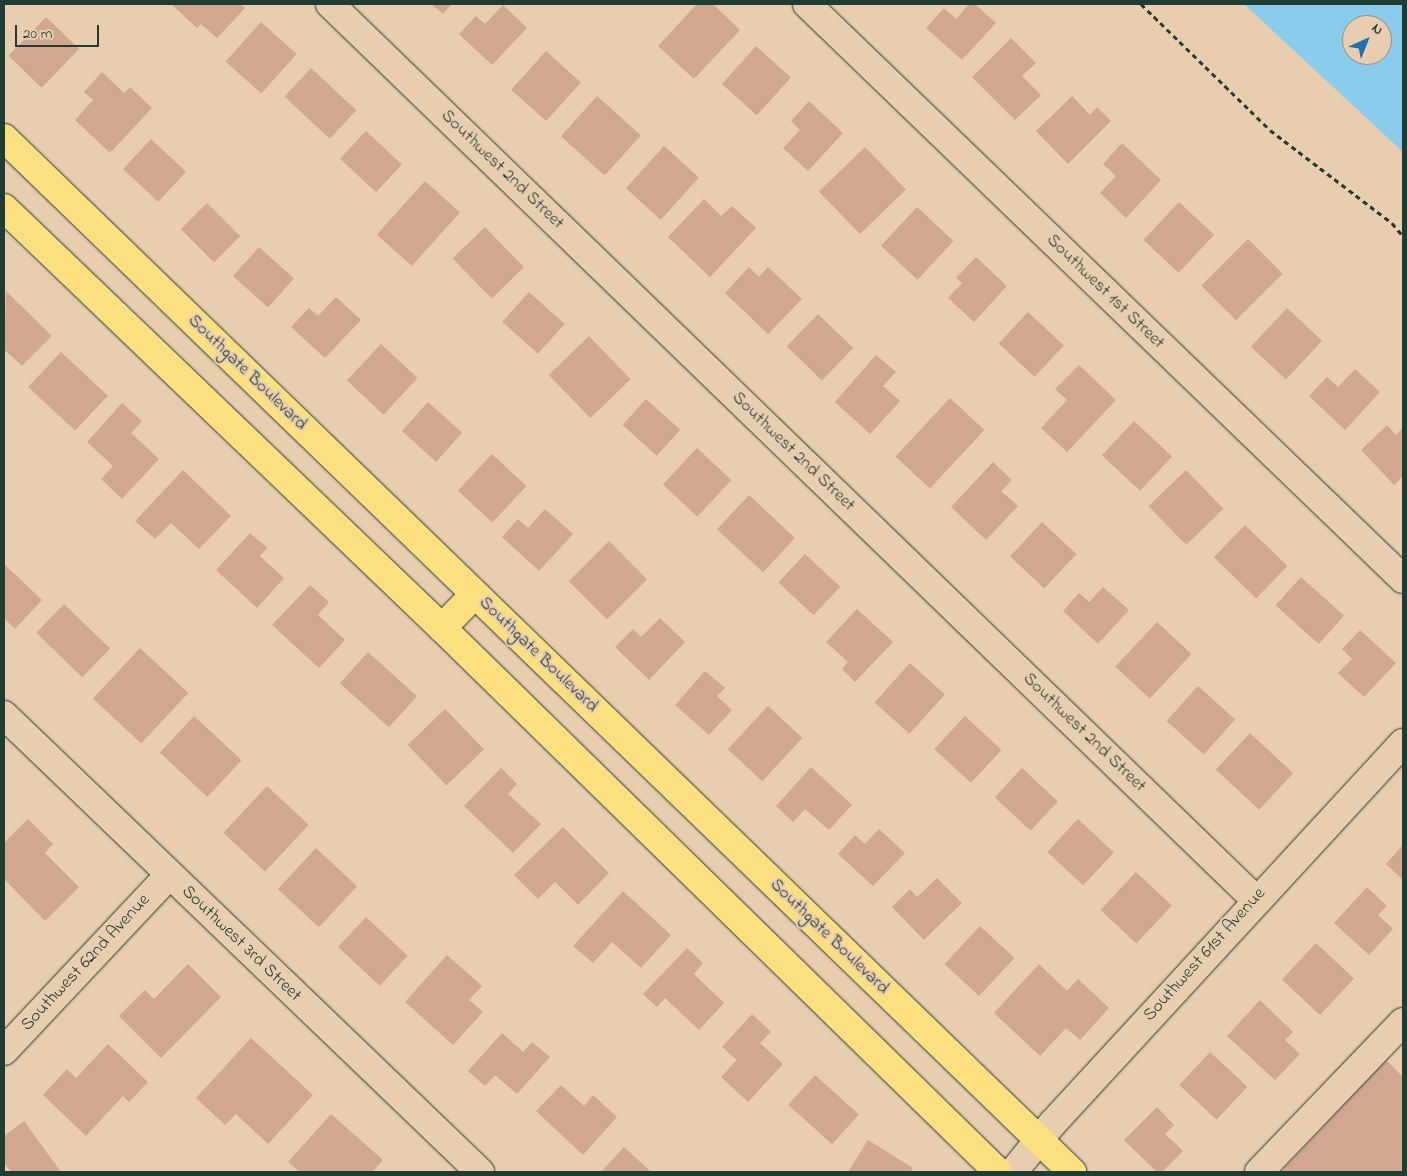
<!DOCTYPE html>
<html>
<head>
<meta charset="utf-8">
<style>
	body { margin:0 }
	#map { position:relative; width:1407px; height:1176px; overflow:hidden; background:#e8cdaf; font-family:"Indie Flower",sans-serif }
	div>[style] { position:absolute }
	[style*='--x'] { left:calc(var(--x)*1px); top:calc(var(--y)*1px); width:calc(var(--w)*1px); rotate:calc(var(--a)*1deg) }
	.water>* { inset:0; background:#8acceb }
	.building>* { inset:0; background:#d2a790; transform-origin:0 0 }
	.path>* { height:3px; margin-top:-1.5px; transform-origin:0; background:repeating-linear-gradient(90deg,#1f3d34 0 5px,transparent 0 9px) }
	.roads { filter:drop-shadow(0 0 1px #1f3d34) drop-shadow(0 0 1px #1f3d34) }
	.minor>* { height:28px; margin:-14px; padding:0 14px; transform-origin:14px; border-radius:14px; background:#e8cdaf }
	.major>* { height:28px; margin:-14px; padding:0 14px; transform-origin:14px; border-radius:14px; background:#fce080 }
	span { translate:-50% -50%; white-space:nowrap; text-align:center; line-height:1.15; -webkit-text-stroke:4.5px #e8cdaf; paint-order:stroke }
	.street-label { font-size:18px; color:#1f3d34 }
	.frame { position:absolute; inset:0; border:5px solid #1f3d34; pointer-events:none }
	.north { position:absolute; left:1342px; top:15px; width:50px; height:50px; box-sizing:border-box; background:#e8cdaf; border:1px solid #98937e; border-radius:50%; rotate:44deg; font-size:14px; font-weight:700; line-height:20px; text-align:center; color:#1f3d34 }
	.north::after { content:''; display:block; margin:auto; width:18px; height:22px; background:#1f6fb2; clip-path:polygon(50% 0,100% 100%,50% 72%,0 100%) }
	.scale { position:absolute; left:15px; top:25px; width:84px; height:22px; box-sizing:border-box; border:2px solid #1f3d34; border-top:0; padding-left:6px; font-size:15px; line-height:18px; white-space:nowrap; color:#1f3d34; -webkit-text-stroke:4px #e8cdaf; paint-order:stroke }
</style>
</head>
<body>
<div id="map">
	<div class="water">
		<i style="clip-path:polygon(evenodd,1244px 4px,1403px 4px,1403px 152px,1244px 4px,1352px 25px,1382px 25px,1382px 55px,1352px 55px,1352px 25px)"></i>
	</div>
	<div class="building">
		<i style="clip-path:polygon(171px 4px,240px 4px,245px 8px,217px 38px,201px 24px,197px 28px)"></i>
		<i style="clip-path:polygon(431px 4px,452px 4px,443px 14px)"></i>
		<i style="clip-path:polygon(697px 4px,713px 4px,740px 30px,694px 79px,658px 46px)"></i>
		<i style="clip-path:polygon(969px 4px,975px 4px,996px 23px,962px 60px,926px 28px,944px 8px,956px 19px)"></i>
		<i style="clip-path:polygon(503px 5px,527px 28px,492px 65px,459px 34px,476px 16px,485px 24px)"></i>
		<i style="left:46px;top:17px;width:46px;height:54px;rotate:44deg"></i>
		<i style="left:261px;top:22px;width:48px;height:53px;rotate:42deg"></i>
		<i style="clip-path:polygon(1011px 38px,1036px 63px,1022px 76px,1041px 95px,1015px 120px,972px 77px)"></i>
		<i style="left:756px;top:46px;width:47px;height:51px;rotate:42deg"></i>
		<i style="left:546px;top:51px;width:47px;height:52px;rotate:42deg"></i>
		<i style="left:311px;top:68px;width:62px;height:39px;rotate:43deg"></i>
		<i style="clip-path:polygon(102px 72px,124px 93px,130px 87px,152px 108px,110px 153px,75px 120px,93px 100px,84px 92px)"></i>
		<i style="left:597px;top:96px;width:59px;height:54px;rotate:42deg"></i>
		<i style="clip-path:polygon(1072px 96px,1090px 115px,1097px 107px,1111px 121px,1068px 164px,1036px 131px)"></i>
		<i style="clip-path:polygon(809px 101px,843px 133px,808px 171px,783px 148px,800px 130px,791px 121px)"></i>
		<i style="left:366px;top:131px;width:49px;height:38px;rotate:43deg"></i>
		<i style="left:151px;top:139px;width:48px;height:41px;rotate:43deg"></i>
		<i style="clip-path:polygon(1122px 143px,1161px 180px,1126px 218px,1100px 193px,1116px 176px,1103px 164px)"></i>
		<i style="left:664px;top:146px;width:47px;height:57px;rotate:42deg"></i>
		<i style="left:865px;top:147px;width:59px;height:64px;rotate:46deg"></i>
		<i style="left:425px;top:181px;width:47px;height:72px;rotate:42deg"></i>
		<i style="clip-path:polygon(704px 199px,721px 216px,732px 206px,756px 228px,710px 277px,668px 237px)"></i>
		<i style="left:1179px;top:202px;width:48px;height:52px;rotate:43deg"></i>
		<i style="left:207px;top:203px;width:47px;height:37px;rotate:45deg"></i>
		<i style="left:917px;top:207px;width:50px;height:53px;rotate:43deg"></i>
		<i style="left:485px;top:227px;width:56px;height:45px;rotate:46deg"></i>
		<i style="left:1248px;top:239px;width:49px;height:66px;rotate:45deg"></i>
		<i style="left:259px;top:247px;width:47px;height:39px;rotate:42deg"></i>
		<i style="clip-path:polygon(976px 257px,1007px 286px,974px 322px,948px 298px,962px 283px,956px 278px)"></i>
		<i style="clip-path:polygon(749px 267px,759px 277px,768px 267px,802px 299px,768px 334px,725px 293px)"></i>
		<i style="clip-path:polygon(6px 291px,52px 336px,22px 366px,6px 351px,4px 353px)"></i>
		<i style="left:529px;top:292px;width:48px;height:40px;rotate:42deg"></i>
		<i style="clip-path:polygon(336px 297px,361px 320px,325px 358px,291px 327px,309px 308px,318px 316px)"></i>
		<i style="left:1287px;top:308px;width:48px;height:53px;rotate:43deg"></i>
		<i style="left:1028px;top:312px;width:49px;height:43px;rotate:43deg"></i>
		<i style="left:818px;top:314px;width:49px;height:45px;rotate:44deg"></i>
		<i style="left:589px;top:336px;width:60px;height:56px;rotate:46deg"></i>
		<i style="left:381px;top:344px;width:50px;height:50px;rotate:43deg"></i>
		<i style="left:61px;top:352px;width:64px;height:48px;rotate:43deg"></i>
		<i style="clip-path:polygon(876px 355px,896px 372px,883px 386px,900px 401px,870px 434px,835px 402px)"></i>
		<i style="clip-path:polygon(1079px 365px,1116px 400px,1067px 452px,1041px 428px,1067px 400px,1055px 389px)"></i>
		<i style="clip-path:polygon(1355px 369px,1380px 392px,1345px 430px,1309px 396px,1327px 377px,1338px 387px)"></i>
		<i style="left:950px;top:398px;width:47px;height:80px;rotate:43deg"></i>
		<i style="left:646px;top:399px;width:46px;height:35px;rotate:42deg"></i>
		<i style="left:428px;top:402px;width:46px;height:39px;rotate:42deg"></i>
		<i style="clip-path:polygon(122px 403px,142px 421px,131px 433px,159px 459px,122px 499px,101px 479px,113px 466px,87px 442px)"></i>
		<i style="left:1134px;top:421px;width:52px;height:47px;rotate:43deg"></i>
		<i style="clip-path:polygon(1387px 425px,1396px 435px,1403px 428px,1403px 476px,1394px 485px,1361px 450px)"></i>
		<i style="left:697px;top:448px;width:47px;height:50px;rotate:43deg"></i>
		<i style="left:492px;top:454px;width:47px;height:50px;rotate:43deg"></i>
		<i style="clip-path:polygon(993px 462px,1012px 480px,1001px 491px,1018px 506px,986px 540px,951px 507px)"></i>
		<i style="clip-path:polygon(183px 470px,231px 516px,199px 549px,171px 523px,155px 539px,135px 521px)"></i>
		<i style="left:1186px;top:470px;width:54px;height:52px;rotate:46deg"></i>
		<i style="left:749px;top:495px;width:63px;height:47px;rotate:43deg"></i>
		<i style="clip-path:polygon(545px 509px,573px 534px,539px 571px,502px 537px,518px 519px,528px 528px)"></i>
		<i style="left:1042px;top:522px;width:47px;height:47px;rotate:43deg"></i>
		<i style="left:1245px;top:525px;width:59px;height:45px;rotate:44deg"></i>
		<i style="clip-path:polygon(250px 533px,267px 548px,260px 556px,284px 578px,257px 608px,216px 570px)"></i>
		<i style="left:609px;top:541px;width:54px;height:57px;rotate:45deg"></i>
		<i style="left:805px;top:554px;width:48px;height:39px;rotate:43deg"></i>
		<i style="clip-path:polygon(4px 564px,42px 600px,15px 629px,4px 618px)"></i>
		<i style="left:1301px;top:577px;width:58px;height:38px;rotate:42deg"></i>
		<i style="clip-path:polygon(310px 585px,329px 602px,318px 615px,345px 640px,319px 668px,272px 625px)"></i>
		<i style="clip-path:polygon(1103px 587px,1129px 610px,1098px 644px,1063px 611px,1079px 593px,1089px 602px)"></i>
		<i style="left:64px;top:604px;width:64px;height:40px;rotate:44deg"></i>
		<i style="clip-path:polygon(857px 609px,893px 642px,855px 682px,842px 669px,848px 662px,826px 642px)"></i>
		<i style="clip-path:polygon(660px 618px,685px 642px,649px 680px,615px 647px,633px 629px,641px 637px)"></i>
		<i style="left:1157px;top:622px;width:47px;height:61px;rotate:43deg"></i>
		<i style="clip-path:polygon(1360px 630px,1396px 663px,1364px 697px,1338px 673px,1352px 659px,1342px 649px)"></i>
		<i style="left:140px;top:648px;width:66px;height:69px;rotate:43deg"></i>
		<i style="left:368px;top:652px;width:66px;height:42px;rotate:42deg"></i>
		<i style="left:910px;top:663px;width:47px;height:53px;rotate:42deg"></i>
		<i style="clip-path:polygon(705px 671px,725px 688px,717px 696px,732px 710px,709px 735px,675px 705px)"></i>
		<i style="left:1198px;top:686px;width:50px;height:47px;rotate:42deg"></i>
		<i style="left:768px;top:706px;width:47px;height:59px;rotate:43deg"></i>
		<i style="left:445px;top:709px;width:56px;height:52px;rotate:46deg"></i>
		<i style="left:194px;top:716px;width:65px;height:50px;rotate:43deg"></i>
		<i style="left:965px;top:716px;width:50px;height:45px;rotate:43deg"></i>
		<i style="left:1250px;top:733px;width:59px;height:50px;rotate:43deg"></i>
		<i style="clip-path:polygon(811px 767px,852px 805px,829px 830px,805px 809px,793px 822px,776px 806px)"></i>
		<i style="clip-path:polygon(501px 768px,517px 784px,508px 794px,541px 824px,513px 853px,464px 806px)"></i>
		<i style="left:1022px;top:768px;width:49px;height:40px;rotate:43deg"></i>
		<i style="left:267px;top:786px;width:57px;height:64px;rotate:43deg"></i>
		<i style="clip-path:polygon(28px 819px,53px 844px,45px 853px,79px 887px,45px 921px,4px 879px,4px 843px)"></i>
		<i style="left:1078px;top:819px;width:49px;height:45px;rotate:43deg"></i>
		<i style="clip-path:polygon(563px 827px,609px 873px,578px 905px,555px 882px,538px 899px,514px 875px)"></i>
		<i style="clip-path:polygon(879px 829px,905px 853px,873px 886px,838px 854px,855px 835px,865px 844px)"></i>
		<i style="clip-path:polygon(1403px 845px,1403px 880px,1386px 864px)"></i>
		<i style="left:316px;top:848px;width:56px;height:56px;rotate:43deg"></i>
		<i style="left:1136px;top:872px;width:49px;height:52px;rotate:43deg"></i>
		<i style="clip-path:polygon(937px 878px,962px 903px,924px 940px,892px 907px,910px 889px,917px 897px)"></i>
		<i style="clip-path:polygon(1367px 887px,1387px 906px,1378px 915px,1393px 929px,1369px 955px,1334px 923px)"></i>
		<i style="clip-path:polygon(623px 891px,671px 935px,641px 968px,612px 942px,593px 963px,573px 946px)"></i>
		<i style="left:366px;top:917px;width:57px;height:41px;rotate:43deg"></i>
		<i style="left:980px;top:926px;width:47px;height:52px;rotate:43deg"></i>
		<i style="left:1316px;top:943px;width:52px;height:50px;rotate:43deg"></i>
		<i style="clip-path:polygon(687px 948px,703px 963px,694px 974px,724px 1003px,699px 1030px,665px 998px,657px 1007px,643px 994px)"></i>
		<i style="clip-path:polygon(447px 955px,482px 986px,469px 1000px,483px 1012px,453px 1045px,405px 1002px)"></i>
		<i style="clip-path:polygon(188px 964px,221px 997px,161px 1058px,119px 1016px,145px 990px,154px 999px)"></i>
		<i style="clip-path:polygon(1039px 964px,1067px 991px,1078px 979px,1109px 1008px,1080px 1040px,1066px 1028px,1040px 1056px,994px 1013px)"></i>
		<i style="clip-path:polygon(1260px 1000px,1293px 1032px,1285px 1040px,1300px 1054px,1275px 1080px,1227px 1036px)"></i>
		<i style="clip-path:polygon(752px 1014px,771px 1032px,760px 1043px,783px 1064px,748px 1102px,721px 1077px,737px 1060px,722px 1047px)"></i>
		<i style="clip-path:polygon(502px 1033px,523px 1052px,532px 1042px,550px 1057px,517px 1094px,495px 1075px,485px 1086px,468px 1071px)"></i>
		<i style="clip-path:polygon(251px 1038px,313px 1095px,268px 1144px,236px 1114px,225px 1125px,196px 1098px)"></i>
		<i style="clip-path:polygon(108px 1044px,148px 1082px,129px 1102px,123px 1096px,86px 1136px,43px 1095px,67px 1069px,76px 1078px)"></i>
		<i style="left:1210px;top:1052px;width:51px;height:45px;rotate:43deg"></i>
		<i style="clip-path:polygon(1386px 1060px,1403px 1077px,1403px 1172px,1281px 1172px)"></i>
		<i style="left:815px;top:1075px;width:59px;height:40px;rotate:42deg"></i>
		<i style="clip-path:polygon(561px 1085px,584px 1106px,593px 1095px,617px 1117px,583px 1155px,536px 1111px)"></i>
		<i style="clip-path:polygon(1157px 1107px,1174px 1125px,1165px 1134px,1183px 1151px,1162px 1172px,1157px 1172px,1124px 1140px)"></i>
		<i style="clip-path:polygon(331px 1114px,383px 1160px,372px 1172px,300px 1172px,288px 1162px)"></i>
		<i style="clip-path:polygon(24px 1121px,61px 1172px,11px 1172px,4px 1162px,4px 1136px)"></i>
		<i style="clip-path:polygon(868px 1140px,913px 1168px,910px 1172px,848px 1172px)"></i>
		<i style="clip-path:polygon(624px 1147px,651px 1172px,601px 1172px)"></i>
	</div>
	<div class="path">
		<i style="--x:1141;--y:4;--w:180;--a:44.3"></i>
		<i style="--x:1270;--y:130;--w:153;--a:37.3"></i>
		<i style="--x:1392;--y:223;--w:17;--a:50"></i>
	</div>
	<div class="roads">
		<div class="minor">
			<i style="--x:330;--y:4;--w:1289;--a:44.06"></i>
			<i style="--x:807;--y:4;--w:828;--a:43.97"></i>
			<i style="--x:4;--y:715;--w:660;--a:43.83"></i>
			<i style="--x:4;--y:1051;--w:241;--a:-46.8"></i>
			<i style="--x:1013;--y:1172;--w:62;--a:-50.9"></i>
			<i style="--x:1052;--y:1124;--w:518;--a:-47.35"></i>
			<i style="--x:1259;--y:1172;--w:208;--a:-46.2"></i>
		</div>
		<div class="major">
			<i style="--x:4;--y:138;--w:1487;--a:44.07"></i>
			<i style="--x:4;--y:208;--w:607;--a:43.8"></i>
			<i style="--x:442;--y:628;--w:778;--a:44.37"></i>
			<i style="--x:442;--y:628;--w:47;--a:-45.9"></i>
		</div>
	</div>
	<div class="street-label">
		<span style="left:502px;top:170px;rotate:44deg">Southwest 2nd Street</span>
		<span style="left:1105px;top:292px;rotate:44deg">Southwest 1st Street</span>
		<span style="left:247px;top:373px;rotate:44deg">Southgate Boulevard</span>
		<span style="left:793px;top:452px;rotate:44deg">Southwest 2nd Street</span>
		<span style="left:538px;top:655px;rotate:44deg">Southgate Boulevard</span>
		<span style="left:1084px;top:733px;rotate:44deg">Southwest 2nd Street</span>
		<span style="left:829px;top:937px;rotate:44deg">Southgate Boulevard</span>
		<span style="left:241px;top:944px;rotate:44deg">Southwest 3rd Street</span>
		<span style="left:1205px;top:955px;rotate:-48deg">Southwest 61st Avenue</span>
		<span style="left:86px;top:963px;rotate:-47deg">Southwest 62nd Avenue</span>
	</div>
	<div class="frame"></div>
	<div class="north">N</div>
	<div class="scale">20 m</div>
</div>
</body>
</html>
